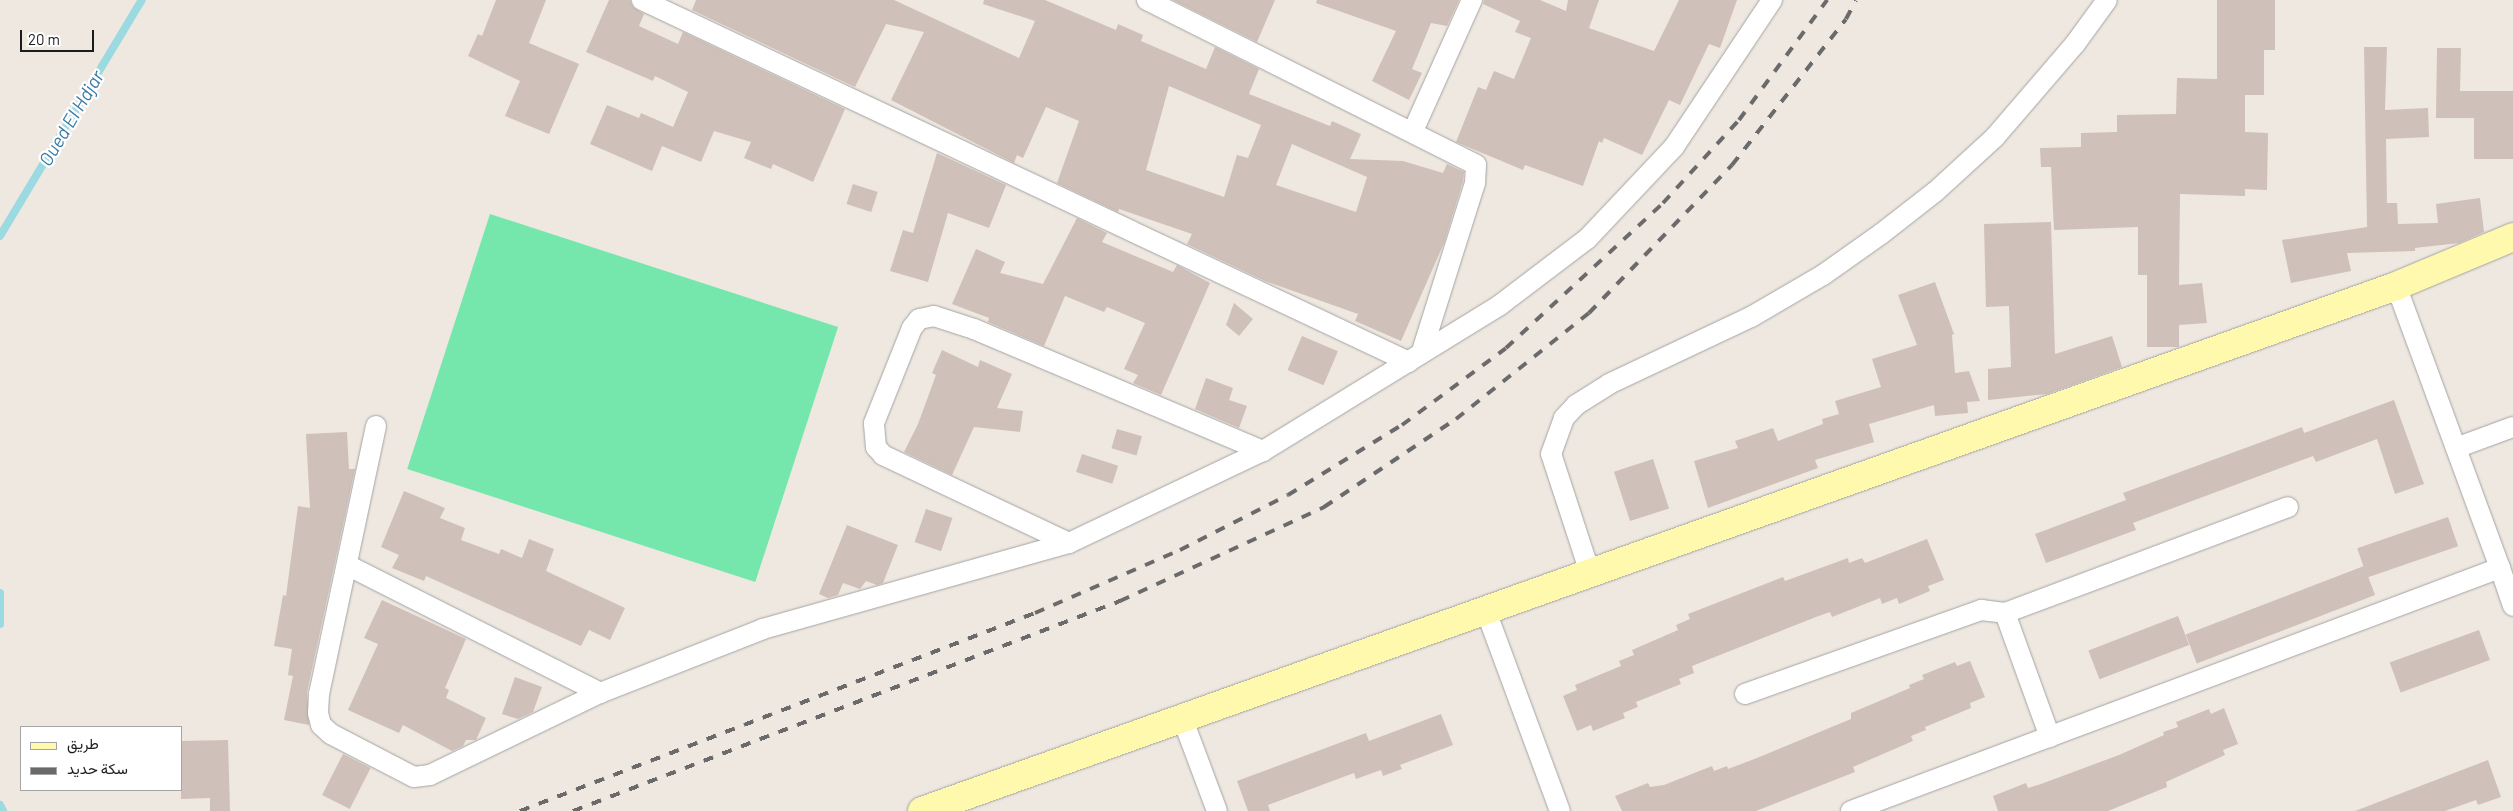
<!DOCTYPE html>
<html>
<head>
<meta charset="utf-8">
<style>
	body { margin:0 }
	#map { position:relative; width:2513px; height:811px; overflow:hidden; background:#efe8e0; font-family:Barlow,Vazirmatn,sans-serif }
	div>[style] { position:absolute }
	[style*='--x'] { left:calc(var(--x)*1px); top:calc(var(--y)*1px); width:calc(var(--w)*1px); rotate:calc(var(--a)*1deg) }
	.pitch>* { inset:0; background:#75e7ad; transform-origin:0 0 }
	.stream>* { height:8px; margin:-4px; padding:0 4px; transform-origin:4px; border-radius:4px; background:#9cdae1 }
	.building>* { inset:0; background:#cfc0b9; transform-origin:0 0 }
	.roads { filter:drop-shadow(0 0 1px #a3a3a3) drop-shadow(0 0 1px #a3a3a3) }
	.minor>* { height:20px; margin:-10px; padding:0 10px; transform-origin:10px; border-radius:10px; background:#fff }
	.secondary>* { height:28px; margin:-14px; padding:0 14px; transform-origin:14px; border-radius:14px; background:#fff9ae }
	.rail>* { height:4px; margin-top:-2px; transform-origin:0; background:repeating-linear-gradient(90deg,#6a6a6a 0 10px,transparent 0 20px) }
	span { translate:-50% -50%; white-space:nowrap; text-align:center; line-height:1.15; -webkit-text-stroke:4.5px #fff; paint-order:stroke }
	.water-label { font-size:19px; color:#3b7ca5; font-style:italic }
	.legend { position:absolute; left:20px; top:726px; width:162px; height:65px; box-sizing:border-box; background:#fff; border:1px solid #a4a4a4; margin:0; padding:6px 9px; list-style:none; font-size:15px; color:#1c1c1c }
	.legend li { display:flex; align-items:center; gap:10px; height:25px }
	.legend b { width:25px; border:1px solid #a4a4a4 }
	.scale { position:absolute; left:20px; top:30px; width:74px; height:22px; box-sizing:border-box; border:2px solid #1c1c1c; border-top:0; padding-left:6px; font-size:15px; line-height:18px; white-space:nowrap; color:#1c1c1c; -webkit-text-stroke:4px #fff; paint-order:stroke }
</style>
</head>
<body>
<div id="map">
	<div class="pitch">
		<i style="left:490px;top:214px;width:366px;height:268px;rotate:18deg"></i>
	</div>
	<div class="stream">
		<i style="--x:0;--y:236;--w:275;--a:-59"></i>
		<i style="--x:0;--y:593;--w:31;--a:90"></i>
		<i style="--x:0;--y:805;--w:7;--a:63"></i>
	</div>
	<div class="building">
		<i style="clip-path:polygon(496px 0,546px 0,529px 43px,579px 64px,549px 134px,505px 116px,520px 81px,468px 56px,478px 34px,482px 36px)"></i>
		<i style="clip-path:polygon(609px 0,630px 0,633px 7px,644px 14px,639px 26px,678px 44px,683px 32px,845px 109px,813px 182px,773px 164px,771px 169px,744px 158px,751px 142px,714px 131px,701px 162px,662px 146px,652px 171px,590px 144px,607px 105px,639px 118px,641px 113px,673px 127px,688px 92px,655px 76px,653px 81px,586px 52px)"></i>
		<i style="clip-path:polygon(evenodd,696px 0,894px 0,1019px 58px,1035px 21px,983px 4px,984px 0,1045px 0,1116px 30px,1118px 24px,1143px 35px,1141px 41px,1206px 69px,1215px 47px,1259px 69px,1249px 94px,1330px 126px,1332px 121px,1361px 134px,1350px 159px,1403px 161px,1443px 173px,1447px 164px,1464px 172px,1463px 181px,1444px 243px,1401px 341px,1355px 321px,1358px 314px,1265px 281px,1187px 244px,1192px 234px,1119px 209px,1118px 212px,1057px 183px,1079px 121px,1046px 107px,1023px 158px,1017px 155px,1014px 163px,891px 100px,924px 32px,886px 24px,855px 87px,692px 10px,696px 0,1169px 86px,1261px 125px,1248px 158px,1237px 155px,1224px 197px,1146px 170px,1169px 86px,696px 0,1292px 144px,1367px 177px,1356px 212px,1276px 185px,1292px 144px)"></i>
		<i style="clip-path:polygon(1173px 0,1275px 0,1257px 42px)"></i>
		<i style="clip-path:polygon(1317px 0,1459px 0,1447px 26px,1431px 23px,1412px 69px,1422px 73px,1409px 100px,1372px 81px,1396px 31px,1316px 3px)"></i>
		<i style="clip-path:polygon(1484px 0,1540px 0,1566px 11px,1568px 0,1599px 0,1589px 28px,1654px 51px,1679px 0,1737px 0,1720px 48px,1709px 44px,1680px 105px,1669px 100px,1642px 155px,1604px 138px,1602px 143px,1599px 141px,1583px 186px,1525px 165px,1523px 170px,1456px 142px,1478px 87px,1486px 90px,1494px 71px,1514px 79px,1531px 38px,1515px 32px,1520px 21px,1483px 4px)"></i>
		<i style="clip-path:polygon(2217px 0,2275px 0,2275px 50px,2264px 50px,2264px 95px,2245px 95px,2245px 132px,2268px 133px,2267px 190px,2245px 189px,2245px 196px,2180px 194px,2179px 285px,2202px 283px,2207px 323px,2179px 325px,2179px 347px,2147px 347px,2147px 275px,2138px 275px,2138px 227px,2054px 230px,2051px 167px,2041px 167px,2040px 148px,2081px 147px,2081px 133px,2117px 132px,2117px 115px,2176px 114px,2177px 78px,2217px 79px)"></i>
		<i style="clip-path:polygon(2364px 47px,2387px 47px,2385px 110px,2428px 108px,2429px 137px,2386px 139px,2387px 203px,2397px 203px,2398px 224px,2438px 223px,2436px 204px,2480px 198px,2484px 232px,2459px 243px,2415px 248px,2415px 251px,2347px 253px,2351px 271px,2291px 283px,2282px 240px,2367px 227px)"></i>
		<i style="clip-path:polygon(2437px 48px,2461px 48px,2460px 91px,2513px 91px,2513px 159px,2474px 159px,2474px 118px,2436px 118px)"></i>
		<i style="clip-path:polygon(937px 153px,1006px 185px,989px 228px,948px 213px,928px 282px,890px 271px,903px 230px,913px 233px)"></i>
		<i style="left:853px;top:184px;width:26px;height:21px;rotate:18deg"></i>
		<i style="clip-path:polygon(1077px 218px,1107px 233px,1102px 242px,1173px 272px,1177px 265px,1210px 283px,1161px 395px,1133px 383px,1138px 375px,1124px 369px,1145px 323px,1107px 307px,1104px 312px,1065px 296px,1044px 346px,988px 322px,989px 318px,952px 304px,976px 249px,1005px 262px,1000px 273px,1043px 284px)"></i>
		<i style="clip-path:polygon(2051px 222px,2055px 354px,2112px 336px,2122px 367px,2047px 394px,1988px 400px,1988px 369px,2011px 367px,2009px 306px,1986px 307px,1984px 224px)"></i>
		<i style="clip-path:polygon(1935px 282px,1954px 334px,1952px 335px,1955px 373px,1969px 371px,1980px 401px,1967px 402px,1968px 413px,1935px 416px,1934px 405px,1869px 424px,1874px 442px,1815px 460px,1818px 468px,1708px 508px,1694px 461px,1738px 448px,1735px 441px,1773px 428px,1778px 441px,1823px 424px,1822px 419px,1839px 414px,1835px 401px,1881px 387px,1872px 359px,1917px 345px,1898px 295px)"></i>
		<i style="clip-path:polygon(1234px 303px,1253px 319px,1239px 336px,1226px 325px)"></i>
		<i style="left:1302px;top:336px;width:39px;height:37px;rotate:23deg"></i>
		<i style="clip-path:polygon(942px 350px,978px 367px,980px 360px,1012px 374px,997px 408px,1023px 411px,1020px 432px,974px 427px,952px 475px,904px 452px,918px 424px,936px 375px,932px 373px)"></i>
		<i style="clip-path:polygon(1206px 378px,1233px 388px,1229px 400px,1247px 406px,1239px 428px,1195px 409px)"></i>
		<i style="clip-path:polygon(2394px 400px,2424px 484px,2395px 494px,2377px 439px,2316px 462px,2313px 456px,2133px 523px,2136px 530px,2046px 563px,2035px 534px,2126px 500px,2123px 493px,2302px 427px,2304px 433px)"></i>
		<i style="left:1117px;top:429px;width:26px;height:20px;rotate:16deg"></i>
		<i style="clip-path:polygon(347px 432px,349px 469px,355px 469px,307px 692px,309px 725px,284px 720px,293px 676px,288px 675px,292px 649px,274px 646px,283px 595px,286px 596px,298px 506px,310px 508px,306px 434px)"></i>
		<i style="left:1082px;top:454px;width:38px;height:19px;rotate:18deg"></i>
		<i style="left:1653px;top:459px;width:52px;height:41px;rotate:72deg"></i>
		<i style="clip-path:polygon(404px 491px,445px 508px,440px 518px,465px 528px,461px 540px,499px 554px,501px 549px,522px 558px,529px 539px,554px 549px,546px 571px,625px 608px,610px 640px,589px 630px,581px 646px,426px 576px,424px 581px,392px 568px,399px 555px,381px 547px)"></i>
		<i style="left:926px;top:509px;width:28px;height:35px;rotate:19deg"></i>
		<i style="left:2448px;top:517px;width:31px;height:96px;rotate:71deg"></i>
		<i style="clip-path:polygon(847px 525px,898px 545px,883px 583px,877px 585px,866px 581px,860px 589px,843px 583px,838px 595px,828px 598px,819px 594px)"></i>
		<i style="clip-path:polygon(1927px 539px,1944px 580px,1928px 586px,1930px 591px,1899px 604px,1897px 598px,1882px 604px,1880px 598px,1832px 617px,1830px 612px,1816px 617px,1692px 666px,1694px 673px,1679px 679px,1681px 684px,1636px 702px,1638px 707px,1623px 713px,1625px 718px,1593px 731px,1591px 725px,1577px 731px,1563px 696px,1577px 690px,1575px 685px,1621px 666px,1619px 661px,1634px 655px,1632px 650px,1678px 630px,1676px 625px,1690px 619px,1688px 614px,1783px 577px,1785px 581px,1848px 558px,1849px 563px,1862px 558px,1865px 563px)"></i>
		<i style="left:2364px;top:566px;width:31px;height:191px;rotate:69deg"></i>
		<i style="clip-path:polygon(382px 600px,466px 639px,445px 688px,449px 690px,446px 698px,486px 718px,476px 740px,466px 740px,463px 746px,452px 751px,403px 725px,399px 733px,348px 710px,378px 644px,364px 638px)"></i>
		<i style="left:2178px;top:616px;width:31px;height:96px;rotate:69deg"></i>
		<i style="left:2479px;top:630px;width:32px;height:95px;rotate:70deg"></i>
		<i style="clip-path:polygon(1970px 661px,1985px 697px,1970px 703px,1971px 708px,1925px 727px,1926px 730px,1911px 736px,1913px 741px,1853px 767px,1855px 772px,1756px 811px,1622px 811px,1615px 796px,1648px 783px,1650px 787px,1664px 785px,1712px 766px,1714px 771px,1727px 766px,1728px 769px,1757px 758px,1851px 719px,1851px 713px,1910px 688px,1909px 685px,1924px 679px,1922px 675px,1955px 662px,1957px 666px)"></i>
		<i style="clip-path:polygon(515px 677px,542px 687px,533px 712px,518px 719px,502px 714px)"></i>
		<i style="clip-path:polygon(2224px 708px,2238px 744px,2223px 750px,2225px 755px,2166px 782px,2167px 787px,2108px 811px,1998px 811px,1993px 796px,2026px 783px,2028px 788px,2041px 784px,2119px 755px,2164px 735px,2163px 732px,2178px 727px,2176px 722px,2209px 709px,2211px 714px)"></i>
		<i style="clip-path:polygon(1441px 714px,1453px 745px,1400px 765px,1402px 769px,1383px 776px,1381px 770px,1356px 779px,1354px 773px,1268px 805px,1270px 811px,1248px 811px,1237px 781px,1366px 733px,1369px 741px)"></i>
		<i style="clip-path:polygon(228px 740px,230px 811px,210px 811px,210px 798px,181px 799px,181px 741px)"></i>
		<i style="left:343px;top:754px;width:31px;height:46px;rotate:27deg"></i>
		<i style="clip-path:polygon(2488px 760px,2501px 797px,2478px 805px,2476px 800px,2445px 811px,2355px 811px)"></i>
	</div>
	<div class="roads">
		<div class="minor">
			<i style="--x:642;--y:0;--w:848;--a:25.27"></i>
			<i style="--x:1147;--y:0;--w:368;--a:26.6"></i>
			<i style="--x:1476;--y:165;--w:18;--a:93"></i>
			<i style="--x:1475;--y:183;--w:179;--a:107.5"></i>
			<i style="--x:1413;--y:131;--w:144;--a:-65.8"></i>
			<i style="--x:376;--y:426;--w:274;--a:102"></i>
			<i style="--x:319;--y:694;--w:19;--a:93"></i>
			<i style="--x:318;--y:713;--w:12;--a:76"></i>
			<i style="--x:321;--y:725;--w:13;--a:42"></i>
			<i style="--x:331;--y:734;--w:93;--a:27.4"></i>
			<i style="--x:414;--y:777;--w:16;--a:-7"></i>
			<i style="--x:430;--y:775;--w:189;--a:-25.8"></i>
			<i style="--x:600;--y:693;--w:175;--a:-21.4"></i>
			<i style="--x:763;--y:629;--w:318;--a:-15.7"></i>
			<i style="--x:1069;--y:543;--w:215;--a:-25.4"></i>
			<i style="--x:1263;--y:451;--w:278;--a:-31.6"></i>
			<i style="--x:1500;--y:305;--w:109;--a:-37.2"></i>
			<i style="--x:1587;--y:239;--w:127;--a:-46.6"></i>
			<i style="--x:1674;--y:147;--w:177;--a:-56.3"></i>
			<i style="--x:2456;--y:448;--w:61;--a:-20.2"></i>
			<i style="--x:1069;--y:543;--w:206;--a:-154.7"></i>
			<i style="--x:883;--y:455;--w:11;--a:-131"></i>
			<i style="--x:876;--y:447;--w:24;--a:-95"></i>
			<i style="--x:874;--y:423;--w:102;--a:-68.2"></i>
			<i style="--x:912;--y:328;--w:11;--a:-52"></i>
			<i style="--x:919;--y:319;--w:15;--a:-11"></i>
			<i style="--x:934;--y:316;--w:42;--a:18"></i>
			<i style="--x:974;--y:329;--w:314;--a:22.9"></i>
			<i style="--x:347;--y:565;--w:284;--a:26.8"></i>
			<i style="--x:2500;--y:568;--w:40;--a:71.1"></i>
			<i style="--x:1590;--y:573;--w:125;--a:-108.1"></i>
			<i style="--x:1551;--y:454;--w:38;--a:-70"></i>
			<i style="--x:1564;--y:418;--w:18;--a:-47"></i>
			<i style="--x:1576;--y:405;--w:39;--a:-32"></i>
			<i style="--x:1609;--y:384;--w:157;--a:-25.3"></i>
			<i style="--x:1751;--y:317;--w:83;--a:-30.3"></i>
			<i style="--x:1823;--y:275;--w:71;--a:-35.3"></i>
			<i style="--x:1881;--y:234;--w:68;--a:-37.9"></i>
			<i style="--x:1935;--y:192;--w:81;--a:-42.5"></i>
			<i style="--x:1995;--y:137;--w:123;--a:-49.3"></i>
			<i style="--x:2075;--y:44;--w:54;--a:-54"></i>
			<i style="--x:1486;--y:611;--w:213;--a:69.7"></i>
			<i style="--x:2005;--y:613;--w:132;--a:70.1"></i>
			<i style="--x:1745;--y:694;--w:251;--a:-19.6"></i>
			<i style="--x:1981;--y:610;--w:24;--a:7"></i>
			<i style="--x:2005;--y:613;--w:302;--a:-20.5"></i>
			<i style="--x:1183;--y:720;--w:97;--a:69.5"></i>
			<i style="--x:1851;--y:811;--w:693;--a:-20.53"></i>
			<i style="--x:2500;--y:568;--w:301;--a:-110.2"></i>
		</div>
		<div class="secondary">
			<i style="--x:922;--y:811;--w:1565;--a:-19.6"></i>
			<i style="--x:2396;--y:286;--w:127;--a:-22.7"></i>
		</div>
	</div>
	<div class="rail">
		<i style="--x:520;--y:811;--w:552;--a:-21.03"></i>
		<i style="--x:1035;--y:613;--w:158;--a:-23.5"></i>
		<i style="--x:1180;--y:550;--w:121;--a:-27"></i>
		<i style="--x:1288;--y:495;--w:134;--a:-31.6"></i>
		<i style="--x:1402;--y:425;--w:129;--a:-36.5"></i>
		<i style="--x:1506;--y:348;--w:214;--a:-42.7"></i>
		<i style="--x:1663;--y:203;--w:113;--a:-47.5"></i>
		<i style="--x:1739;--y:120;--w:149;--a:-53.7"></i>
		<i style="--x:573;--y:811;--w:586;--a:-21"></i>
		<i style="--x:1120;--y:601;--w:225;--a:-24.7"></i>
		<i style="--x:1324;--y:507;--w:159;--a:-33.7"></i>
		<i style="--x:1456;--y:419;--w:170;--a:-38.6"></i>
		<i style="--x:1589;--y:313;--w:206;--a:-46"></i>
		<i style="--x:1732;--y:165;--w:185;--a:-52"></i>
		<i style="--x:1846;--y:19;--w:21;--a:-62"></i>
	</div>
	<div class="water-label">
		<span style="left:71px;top:118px;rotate:-59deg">Oued El Hdjar</span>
	</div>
	<ul class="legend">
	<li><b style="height:6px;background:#fff9ae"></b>طريق</li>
	<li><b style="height:6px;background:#6a6a6a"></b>سكة حديد</li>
	</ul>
	<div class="scale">20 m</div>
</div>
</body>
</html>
